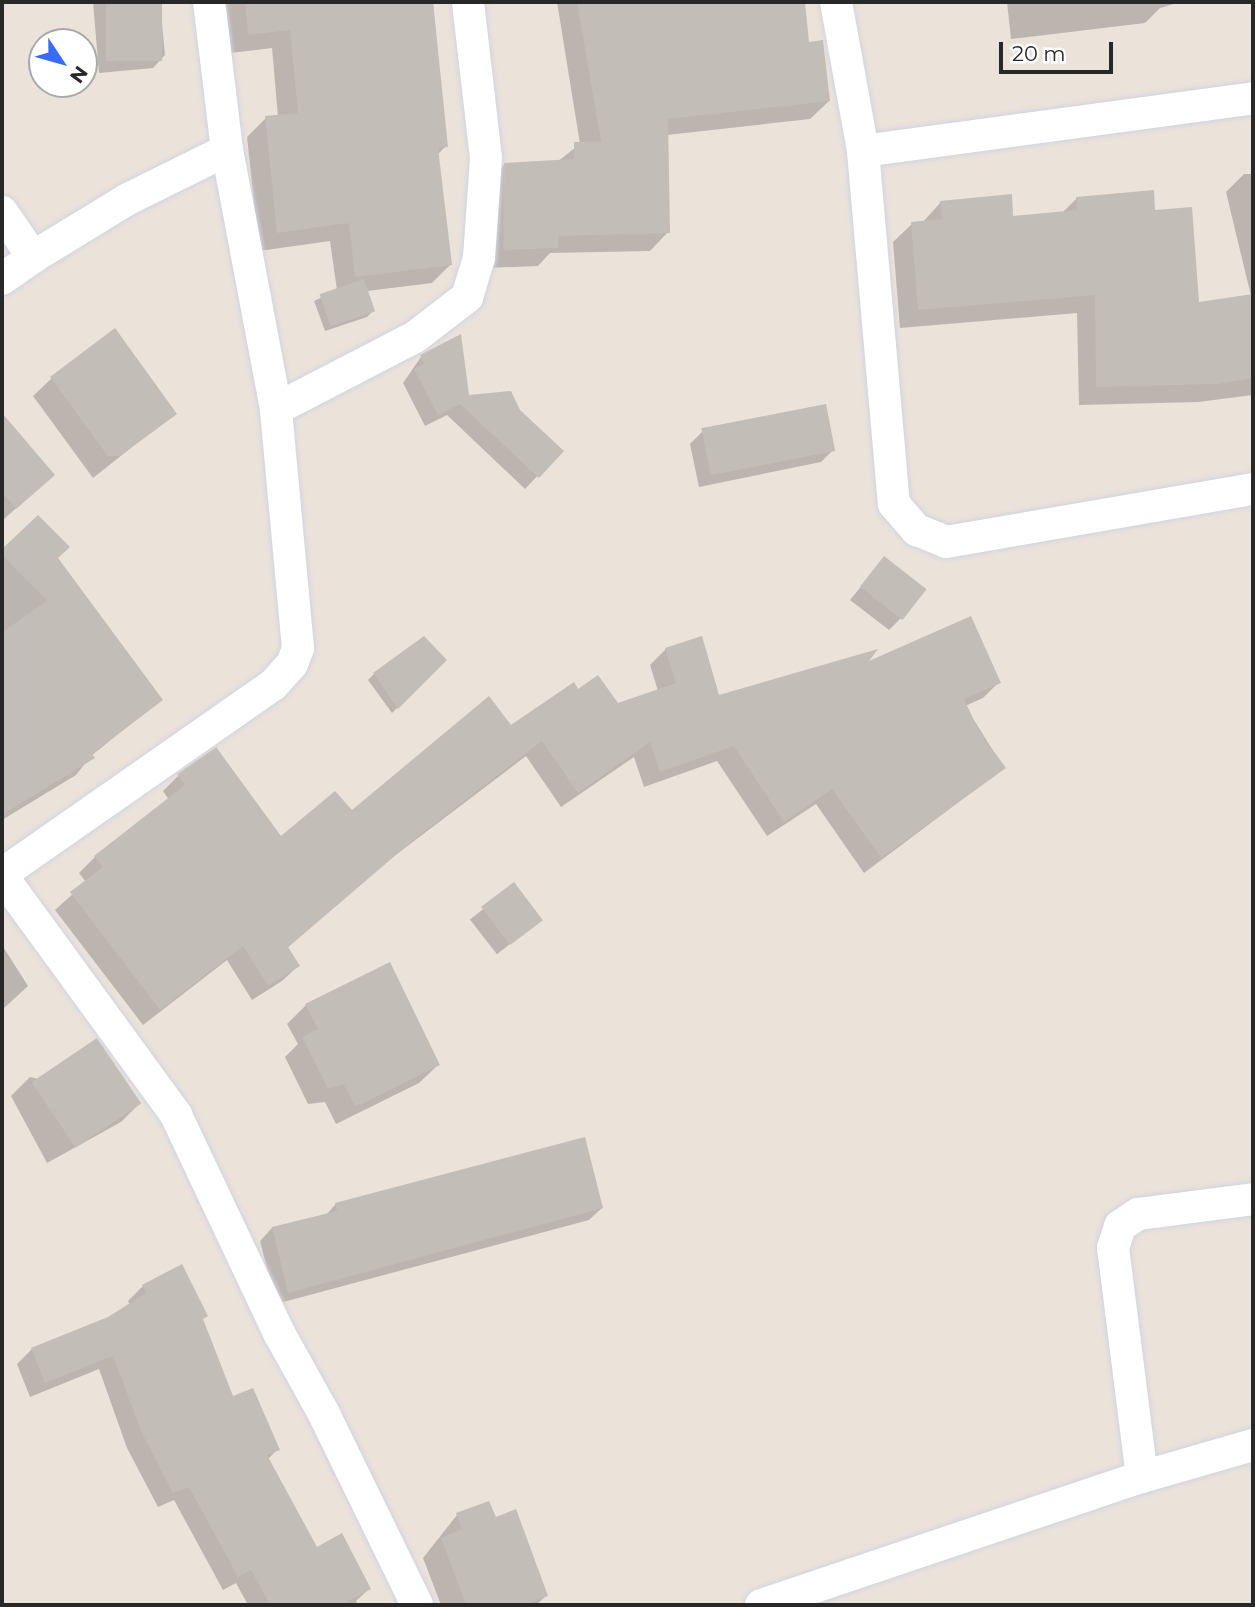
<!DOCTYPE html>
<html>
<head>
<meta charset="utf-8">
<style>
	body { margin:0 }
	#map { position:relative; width:1255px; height:1607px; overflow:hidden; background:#ebe2da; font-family:Montserrat,sans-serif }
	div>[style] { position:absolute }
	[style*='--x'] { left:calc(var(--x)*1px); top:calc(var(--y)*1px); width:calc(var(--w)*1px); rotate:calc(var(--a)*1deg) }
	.shadow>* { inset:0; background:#0003; transform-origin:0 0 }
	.building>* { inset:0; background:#c2bdb6; transform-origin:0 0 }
	.roads { filter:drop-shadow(0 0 2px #cfd4e2) drop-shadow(0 0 2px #cfd4e2) }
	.minor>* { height:32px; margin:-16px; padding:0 16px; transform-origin:16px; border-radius:16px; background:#fff }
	span { translate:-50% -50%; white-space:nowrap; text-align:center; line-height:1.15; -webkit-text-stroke:5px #fff; paint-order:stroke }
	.frame { position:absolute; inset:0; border:4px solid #282828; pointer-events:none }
	.north { position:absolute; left:28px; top:28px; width:70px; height:70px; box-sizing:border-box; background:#fff; border:2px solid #a9a9a9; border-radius:50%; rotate:126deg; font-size:19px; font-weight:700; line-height:28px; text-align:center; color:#282828 }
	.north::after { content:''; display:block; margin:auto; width:24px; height:32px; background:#386bfa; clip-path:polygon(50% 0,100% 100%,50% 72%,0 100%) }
	.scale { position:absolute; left:999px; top:42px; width:114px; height:32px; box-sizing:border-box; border:4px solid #282828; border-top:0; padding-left:9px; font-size:21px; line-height:24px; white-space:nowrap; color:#282828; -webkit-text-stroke:5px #fff; paint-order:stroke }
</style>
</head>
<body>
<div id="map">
	<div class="shadow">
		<i style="clip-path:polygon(93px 2px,160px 2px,165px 55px,153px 68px,99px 73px)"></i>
		<i style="clip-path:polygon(224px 2px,433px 2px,446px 146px,437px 155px,451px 264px,432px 283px,367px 291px,373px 311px,367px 317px,325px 331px,314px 301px,337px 290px,330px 241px,259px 251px,247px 137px,266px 118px,278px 117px,272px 48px,230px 53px)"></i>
		<i style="clip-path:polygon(557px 2px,803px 2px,807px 44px,829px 101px,810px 119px,667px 135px,668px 232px,650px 251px,550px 253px,538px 266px,485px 268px,486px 183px,505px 164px,557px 162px,580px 144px)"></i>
		<i style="clip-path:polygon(1007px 2px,1181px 2px,1160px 8px,1145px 23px,1011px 39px)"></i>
		<i style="clip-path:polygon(1244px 174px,1253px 174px,1253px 395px,1198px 402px,1079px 405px,1077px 313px,900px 328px,893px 242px,912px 224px,922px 223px,941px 202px,1012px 218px,1062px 213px,1077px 198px,1153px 212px,1197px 304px,1251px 296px,1226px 192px)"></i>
		<i style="clip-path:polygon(421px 357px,467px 397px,519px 411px,561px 451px,525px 489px,447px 415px,425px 426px,403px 383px)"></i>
		<i style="clip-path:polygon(52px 378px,175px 413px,93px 478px,33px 396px)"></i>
		<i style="clip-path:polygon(2px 415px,53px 475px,3px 520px,2px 518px)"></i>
		<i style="clip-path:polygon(702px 432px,833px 450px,821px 462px,699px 487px,690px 444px)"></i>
		<i style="clip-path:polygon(38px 517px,55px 559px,161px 699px,91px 756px,76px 775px,2px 820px,2px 552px)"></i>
		<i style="clip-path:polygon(884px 559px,901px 618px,889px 630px,850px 600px)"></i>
		<i style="clip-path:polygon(666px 649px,718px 697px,863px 665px,999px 682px,983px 698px,965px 706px,1004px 768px,864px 873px,816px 804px,767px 836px,717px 761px,644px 787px,634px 757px,561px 807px,526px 756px,393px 857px,287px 948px,298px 966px,282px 981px,252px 1000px,227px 960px,143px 1025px,55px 910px,86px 882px,79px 873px,95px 857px,169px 800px,163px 791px,178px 776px,280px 839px,352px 813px,578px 691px,617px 705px,658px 691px,650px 665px)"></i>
		<i style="clip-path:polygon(445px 660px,392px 713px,368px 680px,374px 674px)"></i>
		<i style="left:514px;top:885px;width:44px;height:56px;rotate:52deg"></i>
		<i style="clip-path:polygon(2px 945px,28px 986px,2px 1010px)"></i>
		<i style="clip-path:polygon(306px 1005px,438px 1065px,419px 1083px,336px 1124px,325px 1102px,308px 1104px,285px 1057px,298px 1044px,287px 1024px)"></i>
		<i style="clip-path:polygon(30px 1077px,139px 1104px,121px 1122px,47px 1163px,11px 1096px)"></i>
		<i style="clip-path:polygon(336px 1204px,602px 1208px,589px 1220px,276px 1304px,260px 1241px,272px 1228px,325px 1216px)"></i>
		<i style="clip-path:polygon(143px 1286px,202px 1320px,232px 1399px,278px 1449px,267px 1460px,317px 1549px,369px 1589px,356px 1601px,358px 1605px,248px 1605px,236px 1583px,223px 1590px,174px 1500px,158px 1507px,127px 1448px,99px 1369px,30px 1397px,17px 1364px,31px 1350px,109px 1318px,130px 1305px,128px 1301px)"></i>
		<i style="clip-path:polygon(457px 1515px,495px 1519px,546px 1596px,536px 1605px,441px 1605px,423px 1558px)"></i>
	</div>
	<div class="building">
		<i style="left:106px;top:2px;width:56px;height:59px"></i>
		<i style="clip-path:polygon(245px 2px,433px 2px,448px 147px,438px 148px,452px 265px,355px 277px,349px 223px,277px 233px,265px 116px,298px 113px,290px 30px,248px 35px)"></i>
		<i style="clip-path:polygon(577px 2px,805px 2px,809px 42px,823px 40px,830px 101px,668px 119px,670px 233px,558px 236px,558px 248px,503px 250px,504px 163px,574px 159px,574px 142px,601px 142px)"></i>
		<i style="clip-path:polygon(1154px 190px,1155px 210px,1192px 207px,1199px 302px,1253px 294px,1253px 378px,1218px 384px,1096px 387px,1095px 295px,918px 310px,911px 222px,942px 219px,940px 201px,1012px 194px,1013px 216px,1077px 210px,1076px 197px)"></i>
		<i style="left:364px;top:279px;width:34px;height:47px;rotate:71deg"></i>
		<i style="clip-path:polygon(115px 328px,177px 414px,120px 456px,108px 456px,50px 377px)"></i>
		<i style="clip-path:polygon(461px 334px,469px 395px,511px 391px,520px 410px,564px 451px,539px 478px,460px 404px,438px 415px,414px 369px,424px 364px,420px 355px)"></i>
		<i style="left:826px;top:404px;width:48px;height:127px;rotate:79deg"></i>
		<i style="clip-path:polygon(2px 413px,55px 475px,16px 509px,2px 492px)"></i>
		<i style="clip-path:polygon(38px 515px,70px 547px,58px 558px,163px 700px,92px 754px,95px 758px,2px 815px,2px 632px,47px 601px,2px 555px,2px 549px)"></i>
		<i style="left:884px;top:556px;width:54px;height:39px;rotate:38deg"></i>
		<i style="clip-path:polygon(971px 616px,1001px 683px,964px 699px,979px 731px,1006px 768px,881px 858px,832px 789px,784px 822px,734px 746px,660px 772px,650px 742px,578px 793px,542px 741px,411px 842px,288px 947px,300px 966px,268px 986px,243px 946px,160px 1010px,70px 892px,103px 867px,94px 856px,185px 785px,177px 774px,216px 747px,281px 836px,335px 791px,352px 810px,489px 696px,511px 725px,574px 682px,578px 689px,598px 675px,618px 703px,676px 683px,665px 648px,702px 636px,719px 695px,878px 649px,869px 661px)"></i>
		<i style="clip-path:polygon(424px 636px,447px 660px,398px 709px,373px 673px)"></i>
		<i style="left:514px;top:882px;width:48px;height:41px;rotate:53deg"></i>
		<i style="clip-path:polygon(390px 962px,440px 1065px,355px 1107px,344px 1084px,328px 1089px,302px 1037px,318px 1029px,305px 1004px)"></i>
		<i style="left:97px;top:1038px;width:79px;height:79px;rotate:56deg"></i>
		<i style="clip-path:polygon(585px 1137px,603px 1208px,288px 1293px,272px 1227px,337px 1211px,335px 1203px)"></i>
		<i style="clip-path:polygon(182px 1264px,208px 1316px,203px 1319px,233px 1396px,253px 1388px,280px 1450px,267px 1455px,317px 1547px,342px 1533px,371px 1589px,341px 1605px,270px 1605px,251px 1570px,238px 1577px,189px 1487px,173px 1493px,142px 1433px,113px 1356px,45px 1383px,31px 1348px,108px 1317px,146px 1293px,142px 1285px)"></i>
		<i style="clip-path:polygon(489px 1501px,496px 1517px,516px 1509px,548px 1596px,524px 1605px,466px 1605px,441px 1538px,462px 1529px,456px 1513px)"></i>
	</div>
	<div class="roads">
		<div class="minor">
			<i style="--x:836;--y:2;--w:151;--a:79.7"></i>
			<i style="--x:863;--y:151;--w:354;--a:85"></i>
			<i style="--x:894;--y:504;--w:35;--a:49"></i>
			<i style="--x:917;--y:530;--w:31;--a:22"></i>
			<i style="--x:946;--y:542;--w:312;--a:-9.8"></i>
			<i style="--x:863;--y:151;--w:394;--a:-7.7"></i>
			<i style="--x:2;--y:212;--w:55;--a:55.4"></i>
			<i style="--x:33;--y:257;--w:111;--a:-31.4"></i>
			<i style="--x:128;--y:199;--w:110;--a:-26.3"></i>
			<i style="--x:2;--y:279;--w:38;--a:-35"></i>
			<i style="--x:276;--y:409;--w:157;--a:-27.4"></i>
			<i style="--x:415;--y:337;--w:66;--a:-37.6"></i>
			<i style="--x:467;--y:297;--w:41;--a:-72.9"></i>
			<i style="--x:479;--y:258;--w:100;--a:-86"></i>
			<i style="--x:486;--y:158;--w:157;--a:-96.6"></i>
			<i style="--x:2;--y:874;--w:330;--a:-34.9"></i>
			<i style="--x:273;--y:685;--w:28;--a:-48"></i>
			<i style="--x:292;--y:664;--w:17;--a:-69"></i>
			<i style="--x:298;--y:648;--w:240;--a:-95.3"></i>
			<i style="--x:276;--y:409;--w:264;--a:-100.7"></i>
			<i style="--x:227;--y:150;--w:149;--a:-96.9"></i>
			<i style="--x:2;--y:876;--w:296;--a:53.9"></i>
			<i style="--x:176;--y:1115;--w:241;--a:64.7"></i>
			<i style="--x:279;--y:1333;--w:93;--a:60.9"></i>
			<i style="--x:324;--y:1414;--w:212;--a:64"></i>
			<i style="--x:1142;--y:1477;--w:231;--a:-97.2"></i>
			<i style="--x:1113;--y:1248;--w:23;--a:-72"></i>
			<i style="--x:1120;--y:1226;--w:22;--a:-34"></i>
			<i style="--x:1138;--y:1214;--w:116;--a:-7.4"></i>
			<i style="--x:761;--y:1605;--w:402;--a:-18.6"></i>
			<i style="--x:1142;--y:1477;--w:116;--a:-16.1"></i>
		</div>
	</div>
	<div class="frame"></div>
	<div class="north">N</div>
	<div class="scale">20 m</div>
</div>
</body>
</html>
